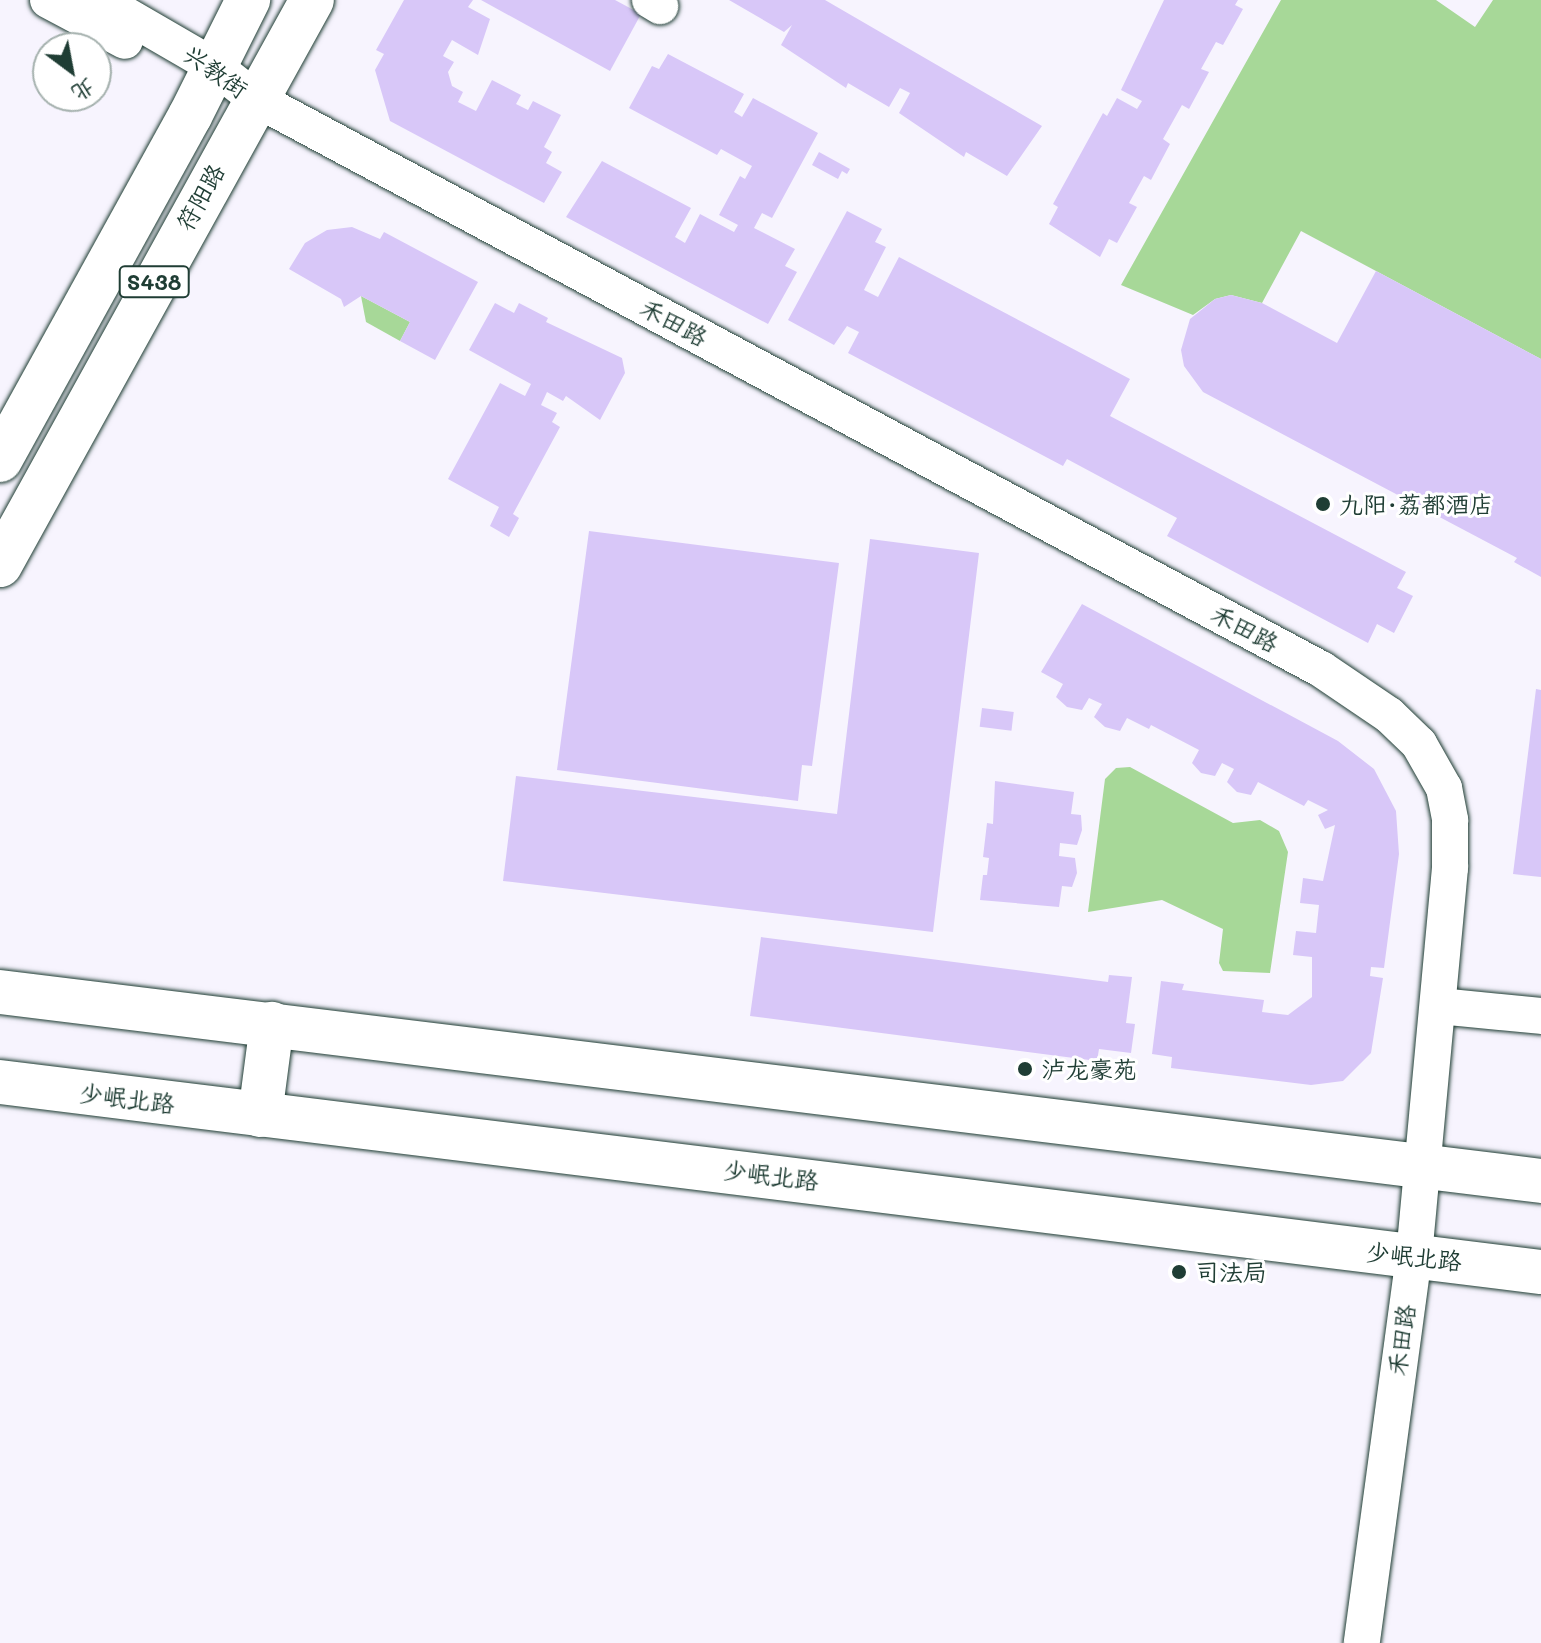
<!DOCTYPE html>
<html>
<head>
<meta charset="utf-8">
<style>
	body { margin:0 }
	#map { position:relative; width:1541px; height:1643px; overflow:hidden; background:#f7f4fe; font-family:Mali,"LXGW WenKai TC",sans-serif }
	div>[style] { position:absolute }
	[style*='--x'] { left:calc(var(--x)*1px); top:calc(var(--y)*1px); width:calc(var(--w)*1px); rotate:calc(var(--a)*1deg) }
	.green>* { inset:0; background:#a7d898 }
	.building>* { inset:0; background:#d8c7f8; transform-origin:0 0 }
	.roads { filter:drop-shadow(0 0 2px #1f3d34) drop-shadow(0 0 2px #1f3d34) }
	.minor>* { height:36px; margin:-18px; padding:0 18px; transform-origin:18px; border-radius:18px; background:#fff }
	.major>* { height:44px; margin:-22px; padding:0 22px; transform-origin:22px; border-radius:22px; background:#fff }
	.dots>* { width:22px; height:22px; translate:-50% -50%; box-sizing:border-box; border:4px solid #fff; border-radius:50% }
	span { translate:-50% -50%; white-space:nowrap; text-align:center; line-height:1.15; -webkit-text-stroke:6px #fff; paint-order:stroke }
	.shield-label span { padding:2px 6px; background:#fff; border:2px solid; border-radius:6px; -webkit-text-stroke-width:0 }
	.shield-label { font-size:22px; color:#1f3d34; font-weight:700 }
	.street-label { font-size:24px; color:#1f3d34 }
	.poi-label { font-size:24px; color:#1f3d34 }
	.left { translate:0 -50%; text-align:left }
	.north { position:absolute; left:32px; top:32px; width:80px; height:80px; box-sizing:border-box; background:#fff; border:2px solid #a5b1ae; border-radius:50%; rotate:148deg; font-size:22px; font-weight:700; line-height:32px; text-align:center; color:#1f3d34 }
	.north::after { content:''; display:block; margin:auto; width:28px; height:36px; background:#1f3d34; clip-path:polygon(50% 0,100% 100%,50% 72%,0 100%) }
</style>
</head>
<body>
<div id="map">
	<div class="green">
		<i style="clip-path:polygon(1281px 0,1436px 0,1475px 27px,1493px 0,1541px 0,1541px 359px,1301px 231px,1262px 303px,1231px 295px,1215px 299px,1193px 315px,1121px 285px)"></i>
		<i style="clip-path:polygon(361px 296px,410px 322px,400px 341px,366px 322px)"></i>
		<i style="clip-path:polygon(1130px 767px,1233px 823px,1260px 820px,1279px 831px,1288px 852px,1270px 973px,1223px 971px,1219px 963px,1223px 929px,1162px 900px,1088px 912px,1105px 779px,1116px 768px)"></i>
	</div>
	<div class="building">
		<i style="clip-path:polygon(404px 0,473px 0,468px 7px,490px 19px,478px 55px,452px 40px,443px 56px,454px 62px,448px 72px,452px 86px,463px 92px,458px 102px,476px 111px,492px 80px,521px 95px,516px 104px,528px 110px,533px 101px,561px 115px,544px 147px,552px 152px,546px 163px,562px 172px,544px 203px,390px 121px,375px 70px,384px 54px,376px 50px)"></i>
		<i style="clip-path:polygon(481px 0,615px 0,641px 14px,610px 71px)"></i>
		<i style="clip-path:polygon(729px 0,825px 0,1042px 126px,1007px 176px,966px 152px,964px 157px,899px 113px,910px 93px,900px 88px,889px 107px,848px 83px,846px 88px,781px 45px,792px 25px,784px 32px)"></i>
		<i style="clip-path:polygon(1164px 0,1238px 0,1235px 5px,1243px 9px,1223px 45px,1216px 42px,1201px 69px,1209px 72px,1189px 109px,1182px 105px,1163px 139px,1170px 144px,1151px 180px,1144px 176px,1129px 203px,1137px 207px,1117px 243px,1109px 239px,1100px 257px,1049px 224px,1058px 207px,1053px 204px,1103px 113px,1107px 116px,1117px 98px,1137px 109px,1142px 101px,1121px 90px)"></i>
		<i style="clip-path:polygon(668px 54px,744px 94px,734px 112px,739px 115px,742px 117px,753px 98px,818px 133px,772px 218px,762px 213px,754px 228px,795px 249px,785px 266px,797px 272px,768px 324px,566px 217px,602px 161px,691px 208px,675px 237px,685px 243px,700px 214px,734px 232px,738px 225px,719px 215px,740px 176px,745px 179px,752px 166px,721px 149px,717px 155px,629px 108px,652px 66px,659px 69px)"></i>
		<i style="clip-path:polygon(819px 152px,850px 169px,847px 174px,842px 171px,838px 179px,812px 165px)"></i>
		<i style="clip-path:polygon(847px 211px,882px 229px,875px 242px,886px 247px,864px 290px,878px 297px,899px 257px,1130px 379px,1110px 416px,1406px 572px,1397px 588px,1413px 596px,1394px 633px,1377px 624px,1368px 643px,1167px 536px,1177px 518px,1067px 459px,1063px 466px,848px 353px,859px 332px,847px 326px,834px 345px,788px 320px)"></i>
		<i style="clip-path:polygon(352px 227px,380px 239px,384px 232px,478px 282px,435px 360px,400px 341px,410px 322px,361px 296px,344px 307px,341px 299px,289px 269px,305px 243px,327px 230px)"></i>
		<i style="clip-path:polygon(1376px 271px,1541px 359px,1541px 577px,1514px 562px,1517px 558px,1203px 392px,1184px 366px,1181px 350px,1190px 319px,1215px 299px,1231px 295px,1262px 303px,1337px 343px)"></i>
		<i style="clip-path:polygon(495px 303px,514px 313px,519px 303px,548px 318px,546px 322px,622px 358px,625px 373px,600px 420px,566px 396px,563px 401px,547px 392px,541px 405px,557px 413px,552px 422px,560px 427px,513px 514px,519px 518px,509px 537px,490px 526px,499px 507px,448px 479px,500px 383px,525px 396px,531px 384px,469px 350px)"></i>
		<i style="clip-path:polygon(589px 531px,839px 563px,812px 766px,802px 765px,798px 801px,557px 770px)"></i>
		<i style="clip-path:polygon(870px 539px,979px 553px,933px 932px,503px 881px,516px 776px,837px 814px)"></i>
		<i style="clip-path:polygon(1082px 604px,1338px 741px,1374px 769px,1396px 811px,1399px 854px,1384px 968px,1371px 967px,1370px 976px,1383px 978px,1371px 1053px,1343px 1081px,1311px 1085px,1171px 1068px,1172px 1057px,1152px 1054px,1161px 981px,1184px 984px,1182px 990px,1264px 1000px,1262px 1012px,1288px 1015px,1312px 997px,1312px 957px,1293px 955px,1296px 931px,1316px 933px,1319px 905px,1300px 903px,1303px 878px,1323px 881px,1335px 825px,1325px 829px,1318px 815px,1328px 810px,1308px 800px,1304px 806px,1258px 782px,1251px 795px,1237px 792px,1227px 782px,1234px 769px,1222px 763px,1215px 776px,1201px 773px,1192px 763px,1199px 750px,1151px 725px,1149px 729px,1127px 718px,1120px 731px,1105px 727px,1094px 717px,1102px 704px,1089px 698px,1082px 710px,1067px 707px,1056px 697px,1063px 684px,1041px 672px)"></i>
		<i style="clip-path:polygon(1536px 689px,1541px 690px,1541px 877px,1513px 874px)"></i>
		<i style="left:982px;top:708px;width:32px;height:19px;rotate:7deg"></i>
		<i style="clip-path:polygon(995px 781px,1074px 792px,1071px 814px,1081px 815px,1082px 830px,1077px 845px,1060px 843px,1059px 856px,1075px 858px,1077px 873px,1072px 887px,1062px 886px,1059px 907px,980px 900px,983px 875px,987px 875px,989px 858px,983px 857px,987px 823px,993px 824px)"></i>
		<i style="clip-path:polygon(761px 937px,1108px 982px,1109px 975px,1132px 977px,1126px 1023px,1135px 1024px,1131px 1053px,1099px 1049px,1097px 1061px,750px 1016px)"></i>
	</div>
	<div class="roads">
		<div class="minor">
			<i style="--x:48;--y:0;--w:87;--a:28"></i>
			<i style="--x:100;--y:0;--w:132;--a:30.1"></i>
			<i style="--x:214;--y:66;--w:53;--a:38.2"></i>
			<i style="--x:256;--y:99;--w:1208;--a:28.16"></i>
			<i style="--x:1321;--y:669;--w:82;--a:34.1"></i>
			<i style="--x:1389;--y:715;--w:42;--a:44"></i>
			<i style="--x:1419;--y:744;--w:51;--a:60.4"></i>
			<i style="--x:1444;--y:788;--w:33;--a:79"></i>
			<i style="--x:1450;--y:820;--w:48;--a:90"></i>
			<i style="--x:1450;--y:868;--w:390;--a:95.3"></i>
			<i style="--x:1414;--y:1256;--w:390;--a:97.7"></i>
			<i style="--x:650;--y:0;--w:12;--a:31"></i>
			<i style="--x:1439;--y:1006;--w:102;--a:5.6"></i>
		</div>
		<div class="major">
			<i style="--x:0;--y:460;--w:393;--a:-61.1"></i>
			<i style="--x:190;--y:116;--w:130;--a:-63.4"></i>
			<i style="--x:0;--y:565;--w:645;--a:-61.09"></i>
			<i style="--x:0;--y:992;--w:1553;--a:6.99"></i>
			<i style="--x:0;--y:1082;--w:1553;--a:7.03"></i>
			<i style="--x:260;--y:1115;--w:92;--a:-82.5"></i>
		</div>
	</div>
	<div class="dots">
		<i style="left:1323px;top:504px;background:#1f3d34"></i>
		<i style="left:1025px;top:1069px;background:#1f3d34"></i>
		<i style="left:1179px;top:1272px;background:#1f3d34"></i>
	</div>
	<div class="shield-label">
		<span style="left:154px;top:282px">S438</span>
	</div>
	<div class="street-label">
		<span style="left:216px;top:71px;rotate:35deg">兴教街</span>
		<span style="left:200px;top:197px;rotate:-61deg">符阳路</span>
		<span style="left:674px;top:322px;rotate:28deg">禾田路</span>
		<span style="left:1245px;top:628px;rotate:28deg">禾田路</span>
		<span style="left:127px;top:1098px;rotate:7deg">少岷北路</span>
		<span style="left:771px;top:1175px;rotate:7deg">少岷北路</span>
		<span style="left:1414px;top:1256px;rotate:6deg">少岷北路</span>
		<span style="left:1401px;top:1340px;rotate:-82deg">禾田路</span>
	</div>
	<div class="poi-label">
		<span class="left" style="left:1339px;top:504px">九阳·荔都酒店</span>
		<span class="left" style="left:1041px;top:1069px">泸龙豪苑</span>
		<span class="left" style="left:1195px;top:1272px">司法局</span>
	</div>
	<div class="north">北</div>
</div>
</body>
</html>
